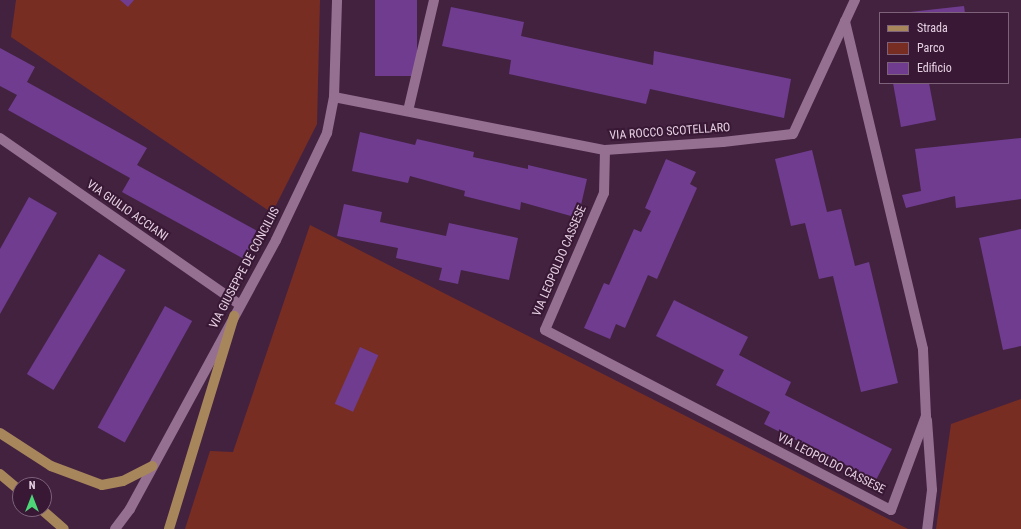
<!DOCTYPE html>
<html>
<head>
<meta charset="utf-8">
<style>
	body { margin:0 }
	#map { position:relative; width:1021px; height:529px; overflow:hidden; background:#432240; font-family:"Roboto Condensed",sans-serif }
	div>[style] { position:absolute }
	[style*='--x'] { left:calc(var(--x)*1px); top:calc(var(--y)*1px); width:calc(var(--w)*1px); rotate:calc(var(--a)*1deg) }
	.green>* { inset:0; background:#782d23 }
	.building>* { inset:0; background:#6f3c90; transform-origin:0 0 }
	.minor>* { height:10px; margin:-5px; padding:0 5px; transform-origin:5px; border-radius:5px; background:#967091 }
	.major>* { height:10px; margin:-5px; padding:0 5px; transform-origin:5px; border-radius:5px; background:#a8865b }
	span { translate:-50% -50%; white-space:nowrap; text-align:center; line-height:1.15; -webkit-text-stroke:4px #381835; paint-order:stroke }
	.street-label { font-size:12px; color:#e5d0e2 }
	.legend { position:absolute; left:879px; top:12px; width:130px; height:72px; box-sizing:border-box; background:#381835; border:1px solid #7d627a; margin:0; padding:5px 7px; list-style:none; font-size:12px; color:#e5d0e2 }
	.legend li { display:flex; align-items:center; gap:8px; height:20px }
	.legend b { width:20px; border:1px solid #7d627a }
	.north { position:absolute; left:12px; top:477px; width:40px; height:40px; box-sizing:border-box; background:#381835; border:1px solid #7d627a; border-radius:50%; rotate:0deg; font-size:11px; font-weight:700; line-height:16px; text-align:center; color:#e5d0e2 }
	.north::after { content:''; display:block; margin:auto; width:14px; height:18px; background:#4cd677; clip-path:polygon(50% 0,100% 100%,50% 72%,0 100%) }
</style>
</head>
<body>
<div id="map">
	<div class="green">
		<i style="clip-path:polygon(16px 0,320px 0,317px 124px,272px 213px,11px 37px)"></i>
		<i style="clip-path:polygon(310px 225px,908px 529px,185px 529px,210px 451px,233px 452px)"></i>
		<i style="clip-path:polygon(1021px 399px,1021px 529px,936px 529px,951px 424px)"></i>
	</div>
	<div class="building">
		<i style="clip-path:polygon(120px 0,134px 0,128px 7px)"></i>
		<i style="left:375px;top:0;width:42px;height:76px"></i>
		<i style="clip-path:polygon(964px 6px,965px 13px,910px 13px,910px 12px)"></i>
		<i style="clip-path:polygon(451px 7px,524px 22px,521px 36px,653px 65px,654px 51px,791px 79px,784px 118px,650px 89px,646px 104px,509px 74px,511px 60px,442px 46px)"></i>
		<i style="clip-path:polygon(0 48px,35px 67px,27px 82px,147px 148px,137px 165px,259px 232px,244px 259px,122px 192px,130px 178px,8px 110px,17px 95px,0 86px)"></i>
		<i style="clip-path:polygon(893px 83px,929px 83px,936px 120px,901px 127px)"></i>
		<i style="clip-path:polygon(360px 132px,415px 145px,417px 139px,474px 152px,473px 157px,528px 169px,528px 165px,587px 179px,578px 218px,521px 202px,520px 210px,464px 196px,465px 191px,410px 176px,408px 183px,352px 171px)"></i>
		<i style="clip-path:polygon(1021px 138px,1021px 199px,956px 208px,955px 196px,906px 208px,902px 195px,921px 191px,915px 149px)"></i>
		<i style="clip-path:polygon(812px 150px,827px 212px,841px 209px,855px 266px,869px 262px,898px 383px,861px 392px,833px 276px,819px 279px,805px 223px,791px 226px,775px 159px)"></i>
		<i style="clip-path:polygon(666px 159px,696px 172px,690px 184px,697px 188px,657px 279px,648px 275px,625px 328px,616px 324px,610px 339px,584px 328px,604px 283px,609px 285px,634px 229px,641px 232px,651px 211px,645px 208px)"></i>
		<i style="clip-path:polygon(29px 197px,57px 213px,0 314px,0 249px)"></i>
		<i style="clip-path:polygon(344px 204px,382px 212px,380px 222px,446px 236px,449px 223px,518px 238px,509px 280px,461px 270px,458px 284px,439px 280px,442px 268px,396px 258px,398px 248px,337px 236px)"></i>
		<i style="clip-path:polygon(1021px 229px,1021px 346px,1003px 350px,979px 238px)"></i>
		<i style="left:99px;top:254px;width:31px;height:140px;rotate:31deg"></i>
		<i style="clip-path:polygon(674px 300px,748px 337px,739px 355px,791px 382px,785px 395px,892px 449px,876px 480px,764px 424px,770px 412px,716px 385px,724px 370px,656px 336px)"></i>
		<i style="left:165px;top:306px;width:31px;height:139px;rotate:29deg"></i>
		<i style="left:360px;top:347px;width:20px;height:62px;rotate:24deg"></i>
	</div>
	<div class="minor">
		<i style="--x:334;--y:97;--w:276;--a:11.1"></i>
		<i style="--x:605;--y:150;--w:118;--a:-3.9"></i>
		<i style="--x:723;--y:142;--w:70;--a:-6.5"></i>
		<i style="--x:793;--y:134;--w:148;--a:-65.2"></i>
		<i style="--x:408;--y:111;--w:114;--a:-76.8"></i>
		<i style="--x:0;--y:138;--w:292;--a:34.8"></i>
		<i style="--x:605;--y:150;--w:43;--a:91.3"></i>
		<i style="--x:604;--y:193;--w:149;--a:113.3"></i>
		<i style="--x:545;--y:330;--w:390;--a:27.5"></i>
		<i style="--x:891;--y:510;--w:100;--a:-69.6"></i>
		<i style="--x:926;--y:416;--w:67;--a:-92.6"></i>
		<i style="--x:923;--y:349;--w:337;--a:-103.4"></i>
		<i style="--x:927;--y:420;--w:70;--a:85.9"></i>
		<i style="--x:932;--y:490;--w:39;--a:97"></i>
		<i style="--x:115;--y:529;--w:25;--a:-53"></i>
		<i style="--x:130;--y:509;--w:306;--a:-61.5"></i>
		<i style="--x:276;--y:240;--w:119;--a:-64.5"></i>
		<i style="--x:327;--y:133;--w:37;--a:-79"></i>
		<i style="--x:334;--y:97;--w:97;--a:-88.2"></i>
	</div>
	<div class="major">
		<i style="--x:0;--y:433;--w:61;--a:32.9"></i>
		<i style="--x:51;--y:466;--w:54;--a:20.4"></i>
		<i style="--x:102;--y:485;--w:21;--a:-11"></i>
		<i style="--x:123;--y:481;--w:33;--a:-27"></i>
		<i style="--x:0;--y:474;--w:26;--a:40"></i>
		<i style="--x:41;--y:509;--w:30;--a:41"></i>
		<i style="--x:169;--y:529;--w:223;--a:-73"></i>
	</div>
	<div class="street-label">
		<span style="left:670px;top:132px;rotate:-4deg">VIA ROCCO SCOTELLARO</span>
		<span style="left:127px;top:211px;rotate:35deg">VIA GIULIO ACCIANI</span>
		<span style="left:560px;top:261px;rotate:-67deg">VIA LEOPOLDO CASSESE</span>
		<span style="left:245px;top:268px;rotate:-62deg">VIA GIUSEPPE DE CONCILIIS</span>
		<span style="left:831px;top:464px;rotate:27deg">VIA LEOPOLDO CASSESE</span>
	</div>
	<ul class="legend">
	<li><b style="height:5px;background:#a8865b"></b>Strada</li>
	<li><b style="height:11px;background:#782d23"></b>Parco</li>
	<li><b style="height:11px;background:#6f3c90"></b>Edificio</li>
	</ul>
	<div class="north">N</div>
</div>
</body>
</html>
